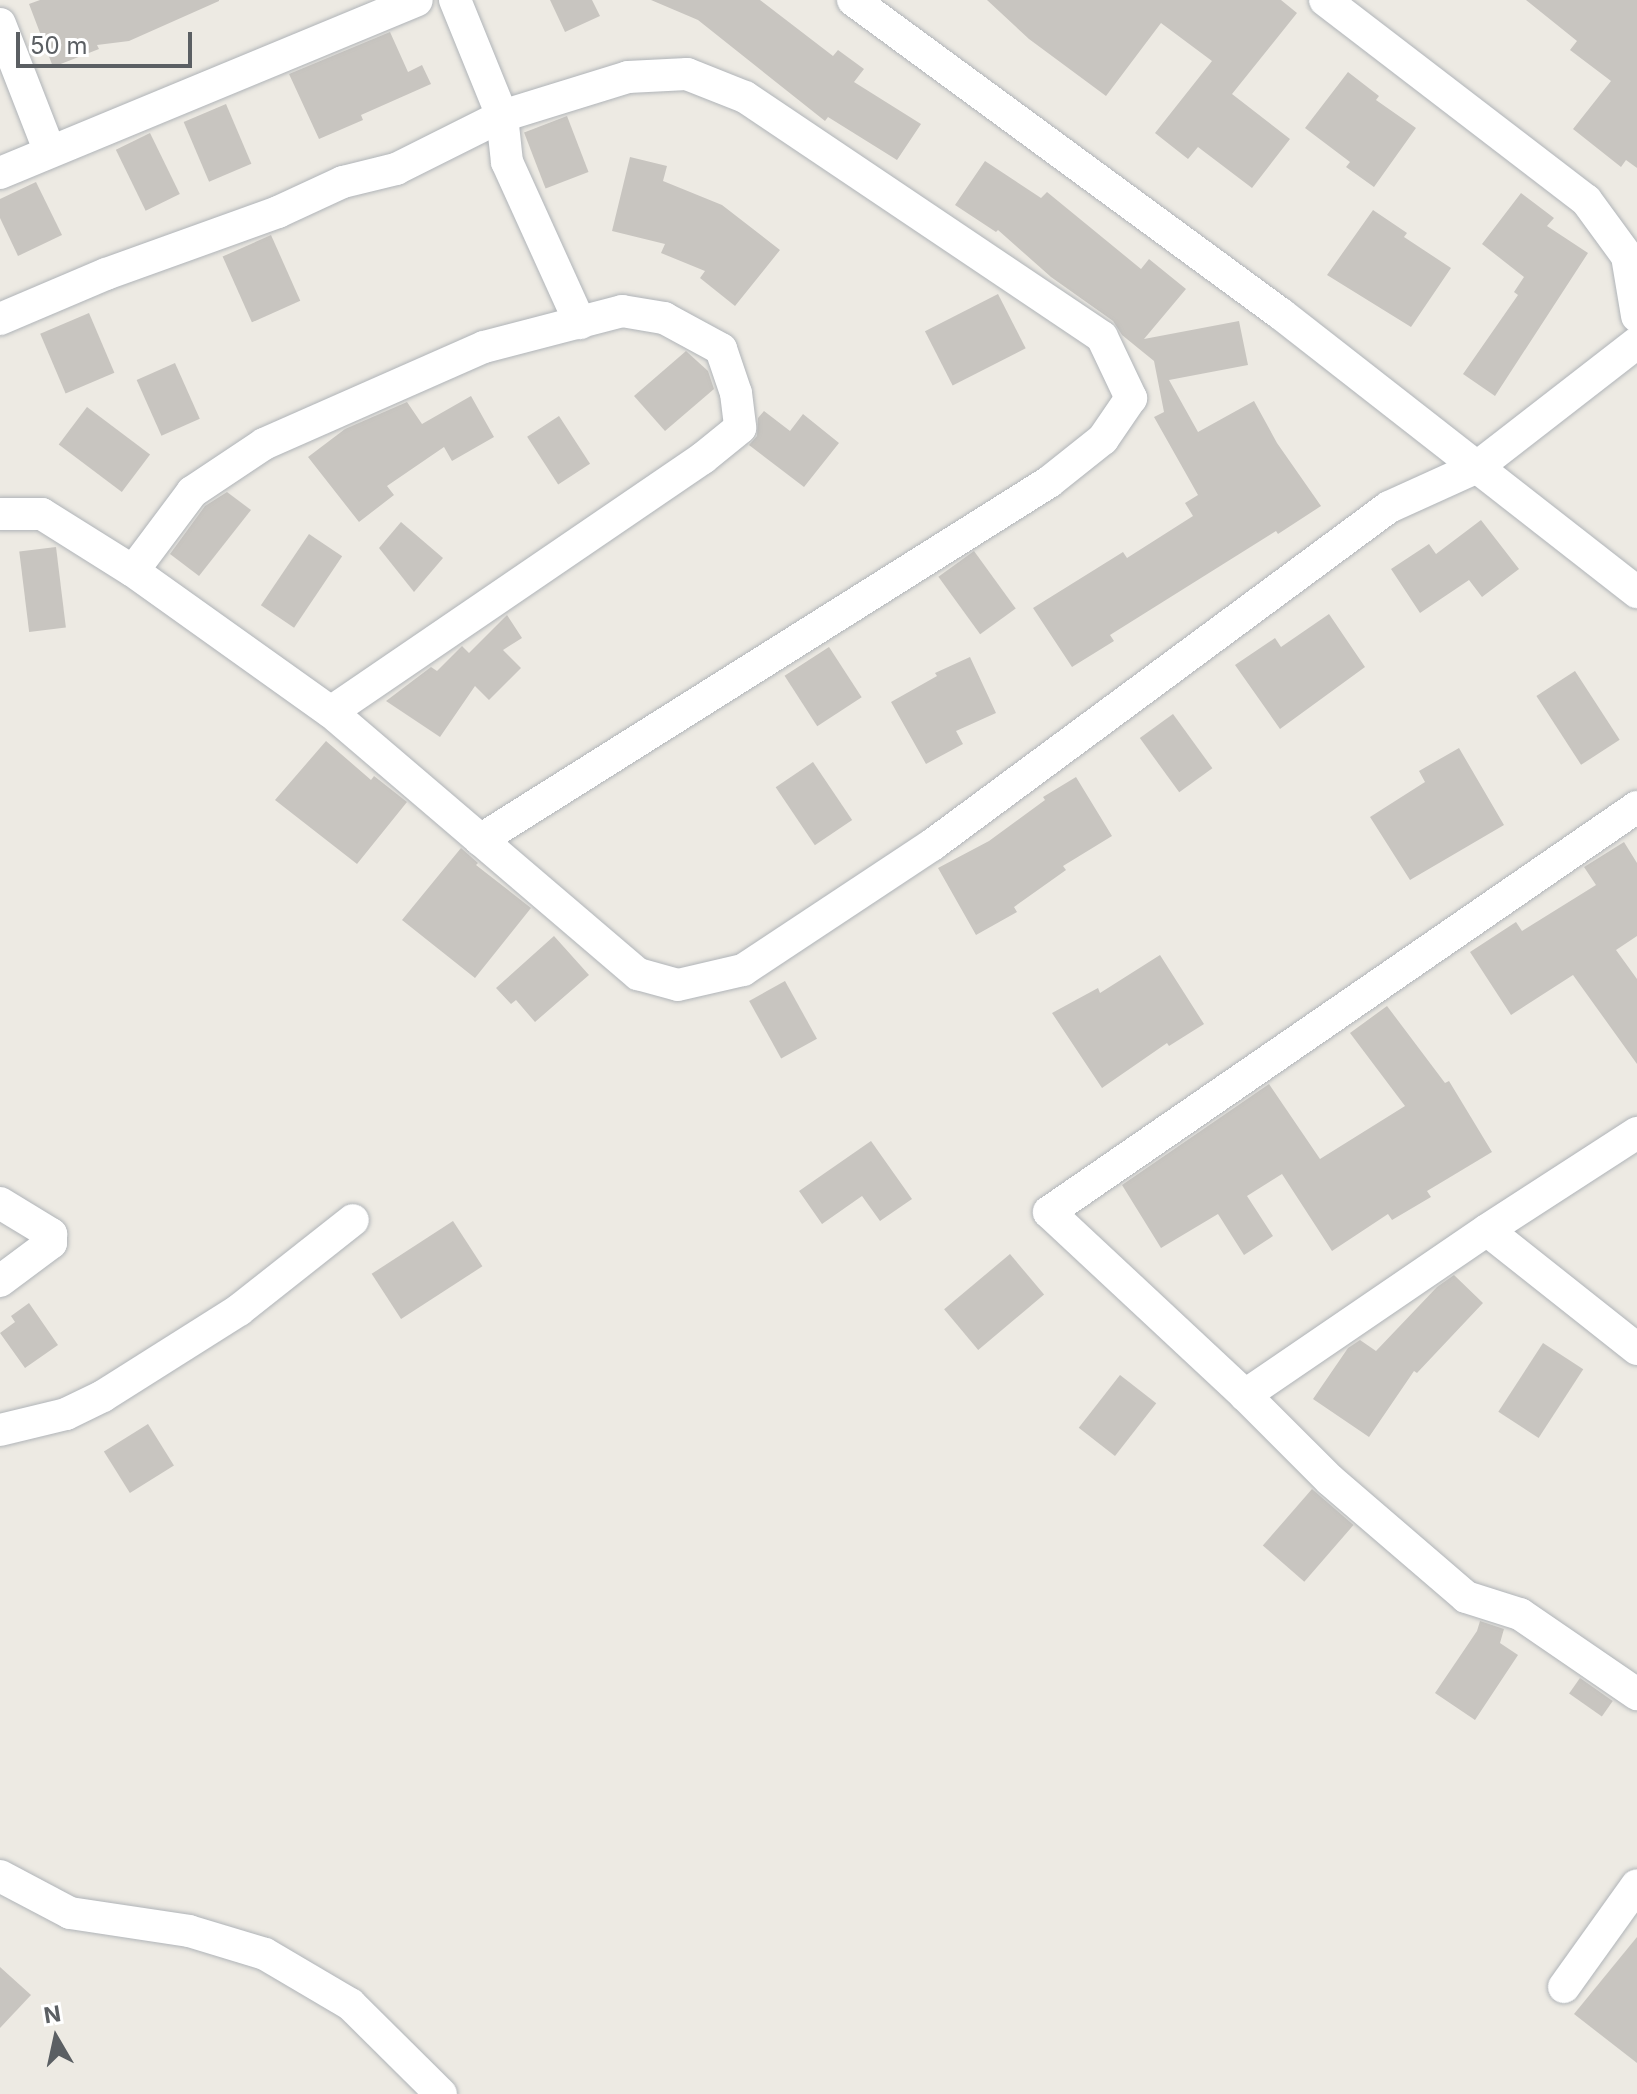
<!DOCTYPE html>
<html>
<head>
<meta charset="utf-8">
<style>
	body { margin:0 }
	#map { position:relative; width:1637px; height:2094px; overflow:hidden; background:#edeae3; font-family:Inter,sans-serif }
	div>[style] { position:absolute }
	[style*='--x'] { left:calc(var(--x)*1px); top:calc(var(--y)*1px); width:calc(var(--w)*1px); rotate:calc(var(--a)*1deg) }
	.building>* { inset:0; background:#c8c5c0; transform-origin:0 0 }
	.roads { filter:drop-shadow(0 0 2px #b0b4b8) drop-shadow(0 0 2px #b0b4b8) }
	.minor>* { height:32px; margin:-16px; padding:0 16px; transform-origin:16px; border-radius:16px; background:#fff }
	span { translate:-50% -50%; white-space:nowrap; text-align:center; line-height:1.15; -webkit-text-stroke:6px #fff; paint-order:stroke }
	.north { position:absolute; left:16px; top:1998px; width:80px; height:80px; -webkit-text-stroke:6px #fff; paint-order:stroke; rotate:351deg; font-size:22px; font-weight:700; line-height:32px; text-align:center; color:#5b5f63 }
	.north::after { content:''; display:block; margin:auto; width:28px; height:36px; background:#5b5f63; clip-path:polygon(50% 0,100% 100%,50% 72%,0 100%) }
	.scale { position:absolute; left:16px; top:32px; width:176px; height:36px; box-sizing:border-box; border:4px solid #5b5f63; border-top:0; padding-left:10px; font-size:24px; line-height:28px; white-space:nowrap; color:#5b5f63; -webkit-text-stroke:6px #fff; paint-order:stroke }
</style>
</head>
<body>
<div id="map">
	<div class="building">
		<i style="clip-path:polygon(40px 0,219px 0,219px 1px,129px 41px,97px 45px,99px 49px,53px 67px,29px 4px)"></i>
		<i style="clip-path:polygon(550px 0,592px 0,600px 16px,565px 32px)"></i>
		<i style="clip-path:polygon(651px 0,760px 0,833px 56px,838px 50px,864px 69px,854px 82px,921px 124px,897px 160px,828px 117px,825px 121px,698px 20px)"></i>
		<i style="clip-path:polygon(987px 0,1281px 0,1297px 13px,1232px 94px,1290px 139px,1252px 188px,1198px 147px,1188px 159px,1155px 133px,1212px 61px,1161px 23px,1106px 96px,1029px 39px)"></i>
		<i style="clip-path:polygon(1526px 0,1637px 0,1637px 168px,1626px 160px,1621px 167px,1573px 129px,1611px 81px,1570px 50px,1577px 41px)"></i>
		<i style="clip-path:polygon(390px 32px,408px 72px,422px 65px,431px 84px,361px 115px,363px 120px,319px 139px,289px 74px)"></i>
		<i style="clip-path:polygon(1348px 72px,1379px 96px,1376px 100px,1416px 128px,1374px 187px,1346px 167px,1350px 162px,1305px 128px)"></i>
		<i style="left:226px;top:104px;width:65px;height:46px;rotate:67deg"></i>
		<i style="left:567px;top:116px;width:60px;height:46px;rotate:69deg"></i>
		<i style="left:150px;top:133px;width:68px;height:38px;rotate:64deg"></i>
		<i style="clip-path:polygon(630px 157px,667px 166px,663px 181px,722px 205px,780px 250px,735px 306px,700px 278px,705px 271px,661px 253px,665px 244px,612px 231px)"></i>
		<i style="clip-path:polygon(985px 161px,1041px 198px,1047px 192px,1141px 269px,1149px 259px,1186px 289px,1144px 339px,1239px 321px,1248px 365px,1169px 380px,1198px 432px,1254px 401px,1277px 443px,1321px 506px,1278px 534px,1276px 531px,1110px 635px,1114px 641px,1072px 667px,1033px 608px,1123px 552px,1127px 558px,1193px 516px,1185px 503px,1198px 495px,1154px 417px,1164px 412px,1154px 361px,1122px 335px,1113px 321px,1051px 277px,998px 230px,996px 232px,955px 205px)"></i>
		<i style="clip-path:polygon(36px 182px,62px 235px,18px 256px,0 218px,0 199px)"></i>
		<i style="clip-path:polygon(1521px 193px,1554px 218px,1547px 226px,1588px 253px,1495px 396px,1463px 374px,1518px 295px,1514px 292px,1524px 277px,1482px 244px)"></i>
		<i style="clip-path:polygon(1373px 210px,1407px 233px,1404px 237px,1451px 268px,1411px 327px,1327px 275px)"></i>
		<i style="left:271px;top:235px;width:72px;height:53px;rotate:66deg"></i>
		<i style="left:998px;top:294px;width:61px;height:82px;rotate:63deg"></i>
		<i style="left:89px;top:313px;width:65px;height:53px;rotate:67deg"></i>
		<i style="clip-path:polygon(686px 351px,708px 371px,714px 389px,665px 431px,634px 396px)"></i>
		<i style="left:175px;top:363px;width:61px;height:42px;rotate:66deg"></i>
		<i style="clip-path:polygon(471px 396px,494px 437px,452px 461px,444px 447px,387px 486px,394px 495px,359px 522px,308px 457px,345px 429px,407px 402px,422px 424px)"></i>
		<i style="left:87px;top:407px;width:79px;height:47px;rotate:37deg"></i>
		<i style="clip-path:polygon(764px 411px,790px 431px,803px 414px,839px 443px,804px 487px,749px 445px,757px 436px,758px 418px)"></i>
		<i style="left:559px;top:416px;width:57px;height:38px;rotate:57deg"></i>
		<i style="clip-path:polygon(227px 492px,251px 510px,199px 576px,170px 554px,205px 506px)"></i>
		<i style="clip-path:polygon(1481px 520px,1519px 569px,1482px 597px,1469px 580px,1420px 613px,1391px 569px,1429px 544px,1436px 554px)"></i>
		<i style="clip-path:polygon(401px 522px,443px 558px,414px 592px,379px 548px)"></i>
		<i style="left:309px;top:534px;width:40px;height:86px;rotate:34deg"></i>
		<i style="left:56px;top:547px;width:81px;height:37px;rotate:83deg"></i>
		<i style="left:974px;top:551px;width:71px;height:44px;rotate:54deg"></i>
		<i style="clip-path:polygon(1329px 614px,1365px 667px,1280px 729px,1235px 665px,1275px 638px,1281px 647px)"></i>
		<i style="clip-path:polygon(507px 615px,522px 638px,503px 650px,521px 668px,489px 700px,475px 686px,440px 737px,386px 701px,431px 667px,437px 671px,462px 646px,469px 653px)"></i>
		<i style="left:829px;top:647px;width:60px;height:53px;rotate:57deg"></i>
		<i style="clip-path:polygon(970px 657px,996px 713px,956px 731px,963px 744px,926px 764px,891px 702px,937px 676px,935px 673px)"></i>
		<i style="left:1575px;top:671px;width:82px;height:46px;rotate:57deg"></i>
		<i style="left:1173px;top:714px;width:67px;height:41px;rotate:54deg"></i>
		<i style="clip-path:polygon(326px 741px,371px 780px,374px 776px,407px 802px,357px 864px,275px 800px)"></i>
		<i style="clip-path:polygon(1459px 748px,1504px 825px,1410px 880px,1370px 817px,1425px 782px,1419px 771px)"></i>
		<i style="left:813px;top:762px;width:70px;height:45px;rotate:56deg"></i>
		<i style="clip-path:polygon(1076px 777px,1112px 836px,1063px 866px,1066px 870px,1014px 907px,1017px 912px,976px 935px,938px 868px,989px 841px,1045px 800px,1043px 797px)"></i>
		<i style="clip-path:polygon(1624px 842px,1637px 863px,1637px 936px,1616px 950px,1637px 979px,1637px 1064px,1573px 975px,1511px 1015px,1470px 952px,1516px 922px,1522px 931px,1596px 885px,1584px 867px)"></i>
		<i style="clip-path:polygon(461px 848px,478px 863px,476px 865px,531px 908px,475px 978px,402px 920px)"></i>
		<i style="clip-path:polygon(554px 936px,589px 975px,535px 1022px,516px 1000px,511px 1004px,496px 988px)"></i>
		<i style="clip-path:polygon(1160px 955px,1204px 1024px,1169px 1046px,1167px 1043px,1102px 1088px,1052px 1013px,1098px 988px,1100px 993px)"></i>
		<i style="left:785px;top:981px;width:66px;height:41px;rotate:61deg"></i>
		<i style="clip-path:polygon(1387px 1006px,1445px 1083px,1449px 1081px,1492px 1152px,1427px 1191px,1431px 1197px,1392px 1220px,1388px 1214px,1332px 1251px,1282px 1174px,1247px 1196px,1273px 1236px,1244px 1255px,1218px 1214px,1161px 1248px,1122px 1185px,1269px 1084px,1320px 1159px,1405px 1106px,1350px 1033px)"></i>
		<i style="clip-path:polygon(871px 1141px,912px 1199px,880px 1221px,862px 1196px,822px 1224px,799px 1191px)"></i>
		<i style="left:453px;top:1221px;width:54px;height:97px;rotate:57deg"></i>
		<i style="left:1010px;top:1254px;width:53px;height:86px;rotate:50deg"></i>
		<i style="clip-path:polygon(1454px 1275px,1483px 1303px,1417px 1373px,1414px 1371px,1369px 1437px,1313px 1399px,1348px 1348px,1360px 1340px,1376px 1351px,1437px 1287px)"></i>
		<i style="clip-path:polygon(29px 1303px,58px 1345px,25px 1368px,0 1333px,15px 1322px,11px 1316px)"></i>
		<i style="left:1543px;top:1343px;width:48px;height:82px;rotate:33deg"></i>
		<i style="left:1120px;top:1375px;width:46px;height:67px;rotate:38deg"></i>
		<i style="left:148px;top:1424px;width:49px;height:52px;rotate:58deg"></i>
		<i style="left:1312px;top:1489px;width:55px;height:75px;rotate:41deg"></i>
		<i style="clip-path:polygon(1480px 1621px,1504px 1629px,1500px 1643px,1518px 1655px,1475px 1720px,1435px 1693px,1477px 1631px)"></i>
		<i style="left:1580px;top:1678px;width:40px;height:19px;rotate:35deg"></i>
		<i style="clip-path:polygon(1637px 1937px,1637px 2063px,1574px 2014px)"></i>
		<i style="clip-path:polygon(0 1967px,31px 1995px,0 2028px)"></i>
	</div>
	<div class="roads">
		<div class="minor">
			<i style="--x:455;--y:0;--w:125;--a:67.9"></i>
			<i style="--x:502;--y:116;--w:46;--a:83.8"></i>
			<i style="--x:507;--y:162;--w:177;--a:65.6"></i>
			<i style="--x:853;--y:0;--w:531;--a:36.27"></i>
			<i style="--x:1281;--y:314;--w:452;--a:38"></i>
			<i style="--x:1325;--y:0;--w:329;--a:37.5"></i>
			<i style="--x:1586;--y:200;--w:69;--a:53.8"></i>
			<i style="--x:1627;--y:256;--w:61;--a:80.5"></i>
			<i style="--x:0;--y:24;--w:137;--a:68.7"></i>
			<i style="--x:0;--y:173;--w:451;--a:-22.5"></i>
			<i style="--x:0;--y:319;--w:115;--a:-23"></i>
			<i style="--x:106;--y:274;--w:183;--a:-19.8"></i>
			<i style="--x:278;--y:212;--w:72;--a:-24.8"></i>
			<i style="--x:343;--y:182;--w:55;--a:-13.8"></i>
			<i style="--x:396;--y:169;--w:119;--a:-26.6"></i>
			<i style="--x:502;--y:116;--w:132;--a:-17.2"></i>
			<i style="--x:628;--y:77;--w:59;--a:-2.9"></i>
			<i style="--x:687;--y:74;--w:62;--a:21.6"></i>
			<i style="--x:745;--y:97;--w:430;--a:33.9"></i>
			<i style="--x:1102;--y:337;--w:68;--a:64.6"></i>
			<i style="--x:1131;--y:398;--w:50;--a:124.3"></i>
			<i style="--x:1103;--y:439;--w:69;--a:141.5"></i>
			<i style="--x:1049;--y:482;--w:672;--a:147.82"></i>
			<i style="--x:0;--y:514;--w:42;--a:0"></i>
			<i style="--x:42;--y:514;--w:107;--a:32.1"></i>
			<i style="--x:133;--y:571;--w:243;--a:35.5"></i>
			<i style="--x:331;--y:712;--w:404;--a:40.5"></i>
			<i style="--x:638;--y:974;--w:41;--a:15.4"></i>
			<i style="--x:678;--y:985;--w:67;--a:-13"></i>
			<i style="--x:743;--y:970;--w:227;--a:-33.5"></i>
			<i style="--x:932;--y:845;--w:568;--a:-36.49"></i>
			<i style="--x:1389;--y:507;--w:97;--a:-24.4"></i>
			<i style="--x:1477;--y:467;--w:202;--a:-37.8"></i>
			<i style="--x:133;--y:571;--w:99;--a:-53.2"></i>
			<i style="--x:192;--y:492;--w:87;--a:-33.7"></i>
			<i style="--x:264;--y:444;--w:240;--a:-23.8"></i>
			<i style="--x:484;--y:347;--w:143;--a:-14.6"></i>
			<i style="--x:622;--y:311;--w:43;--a:9.5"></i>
			<i style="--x:664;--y:318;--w:65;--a:28.5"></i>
			<i style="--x:721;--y:349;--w:46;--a:71.2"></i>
			<i style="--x:736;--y:393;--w:35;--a:83"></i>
			<i style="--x:740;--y:428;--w:48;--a:141"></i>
			<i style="--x:703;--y:458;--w:450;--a:145.7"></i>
			<i style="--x:0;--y:1203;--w:60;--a:31.3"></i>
			<i style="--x:51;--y:1234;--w:9;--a:90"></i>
			<i style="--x:51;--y:1243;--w:64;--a:143.3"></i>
			<i style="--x:1487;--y:1230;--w:179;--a:-32.9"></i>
			<i style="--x:1637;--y:1349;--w:191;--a:-141.6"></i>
			<i style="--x:1487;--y:1230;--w:293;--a:145.7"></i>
			<i style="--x:1245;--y:1395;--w:120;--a:45"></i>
			<i style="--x:1330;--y:1480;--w:179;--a:40.7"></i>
			<i style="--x:1466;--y:1597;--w:57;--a:17.5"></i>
			<i style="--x:1520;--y:1614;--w:142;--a:34.4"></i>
			<i style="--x:1245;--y:1395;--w:268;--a:-137"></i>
			<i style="--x:1049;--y:1212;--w:714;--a:-34.56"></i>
			<i style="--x:0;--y:1430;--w:68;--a:-13.6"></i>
			<i style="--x:66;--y:1414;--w:41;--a:-25.9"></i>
			<i style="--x:103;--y:1396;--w:161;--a:-32.3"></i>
			<i style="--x:239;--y:1310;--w:145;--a:-38.3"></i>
			<i style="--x:0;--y:1876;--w:79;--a:27.9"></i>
			<i style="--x:70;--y:1913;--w:120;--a:8.6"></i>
			<i style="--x:189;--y:1931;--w:79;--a:16.8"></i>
			<i style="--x:265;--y:1954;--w:99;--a:30.5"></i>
			<i style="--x:350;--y:2004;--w:128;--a:44.7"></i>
			<i style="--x:1564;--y:1987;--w:125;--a:-54.4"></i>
		</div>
	</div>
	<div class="north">N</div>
	<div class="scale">50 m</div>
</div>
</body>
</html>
